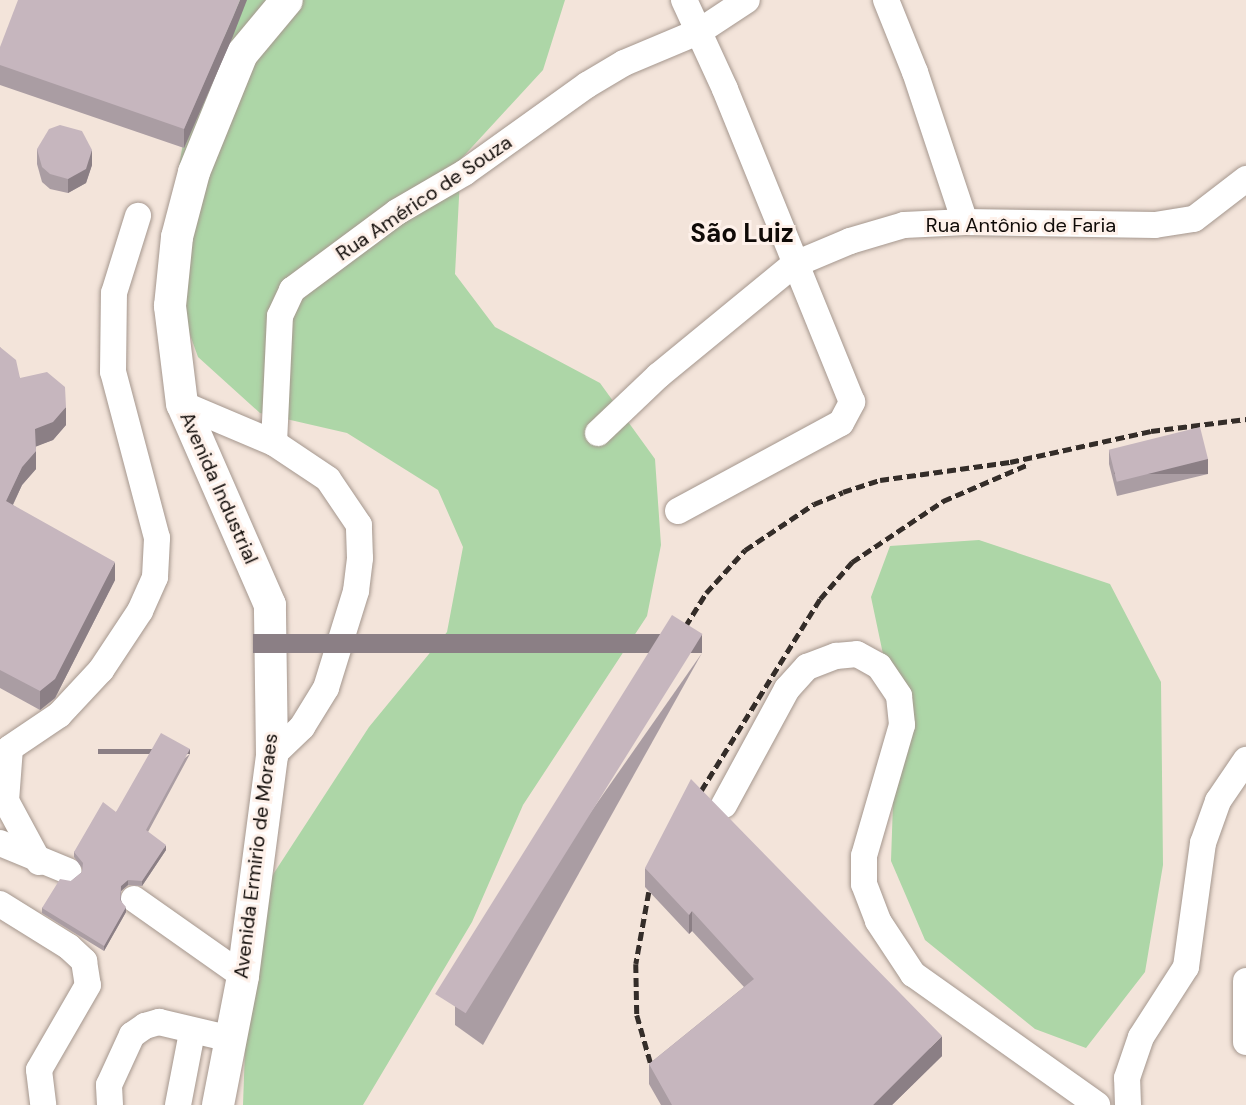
<!DOCTYPE html>
<html>
<head>
<meta charset="utf-8">
<style>
	body { margin:0 }
	#map { position:relative; width:1246px; height:1105px; overflow:hidden; background:#f3e4da; font-family:"DM Sans",sans-serif }
	div>[style] { position:absolute }
	[style*='--x'] { left:calc(var(--x)*1px); top:calc(var(--y)*1px); width:calc(var(--w)*1px); rotate:calc(var(--a)*1deg) }
	.green>* { inset:0; background:#add6a7 }
	.roads { filter:drop-shadow(0 0 2px #a5978e) drop-shadow(0 0 2px #a5978e) }
	.minor>* { height:26px; margin:-13px; padding:0 13px; transform-origin:13px; border-radius:13px; background:#fff }
	.major>* { height:32px; margin:-16px; padding:0 16px; transform-origin:16px; border-radius:16px; background:#fff }
	.rail>* { height:4.5px; margin-top:-2.25px; transform-origin:0; background:repeating-linear-gradient(90deg,#342d29 0 9px,transparent 0 13.5px) }
	.wall>* { inset:0; background:#aa9da3 }
	.shaded-wall>* { inset:0; background:#8b7f85; transform-origin:0 0 }
	.building>* { inset:0; background:#c6b6be; transform-origin:0 0 }
	span { translate:-50% -50%; white-space:nowrap; text-align:center; line-height:1.15; -webkit-text-stroke:6px #fef1ea; paint-order:stroke }
	.street-label { font-size:20px; color:#0f0a07 }
	.district-label { font-size:26px; color:#0f0a07; font-weight:700 }
</style>
</head>
<body>
<div id="map">
	<div class="green">
		<i style="clip-path:polygon(235px 0,565px 0,543px 70px,461px 159px,455px 274px,495px 327px,600px 383px,655px 459px,661px 545px,647px 616px,523px 805px,472px 922px,363px 1105px,243px 1105px,250px 910px,369px 727px,447px 632px,463px 547px,438px 490px,347px 433px,260px 413px,198px 357px,175px 293px,173px 198px,201px 46px)"></i>
		<i style="clip-path:polygon(979px 540px,1110px 584px,1161px 682px,1163px 865px,1145px 972px,1086px 1048px,1035px 1029px,925px 940px,891px 861px,896px 716px,871px 597px,890px 546px)"></i>
	</div>
	<div class="roads">
		<div class="minor">
			<i style="--x:886;--y:0;--w:78;--a:68.1"></i>
			<i style="--x:915;--y:72;--w:158;--a:71.6"></i>
			<i style="--x:182;--y:404;--w:100;--a:23"></i>
			<i style="--x:274;--y:443;--w:127;--a:-87.3"></i>
			<i style="--x:280;--y:316;--w:29;--a:-65"></i>
			<i style="--x:292;--y:290;--w:131;--a:-36.6"></i>
			<i style="--x:397;--y:212;--w:78;--a:-30.2"></i>
			<i style="--x:464;--y:173;--w:151;--a:-35.6"></i>
			<i style="--x:587;--y:85;--w:43;--a:-30.7"></i>
			<i style="--x:624;--y:63;--w:82;--a:-22.8"></i>
			<i style="--x:700;--y:31;--w:56;--a:-33.4"></i>
			<i style="--x:598;--y:433;--w:83;--a:-43.5"></i>
			<i style="--x:658;--y:376;--w:175;--a:-39.4"></i>
			<i style="--x:793;--y:265;--w:62;--a:-22.8"></i>
			<i style="--x:850;--y:241;--w:56;--a:-16.5"></i>
			<i style="--x:904;--y:225;--w:61;--a:-2.8"></i>
			<i style="--x:965;--y:222;--w:190;--a:0.9"></i>
			<i style="--x:1155;--y:225;--w:39;--a:-9"></i>
			<i style="--x:1194;--y:219;--w:66;--a:-37.6"></i>
			<i style="--x:678;--y:511;--w:185;--a:-28.4"></i>
			<i style="--x:841;--y:423;--w:24;--a:-62"></i>
			<i style="--x:852;--y:402;--w:338;--a:-112.1"></i>
			<i style="--x:725;--y:89;--w:98;--a:-114.7"></i>
			<i style="--x:272;--y:756;--w:42;--a:-44"></i>
			<i style="--x:302;--y:727;--w:46;--a:-58.4"></i>
			<i style="--x:326;--y:688;--w:102;--a:-72.8"></i>
			<i style="--x:356;--y:591;--w:33;--a:-83"></i>
			<i style="--x:360;--y:558;--w:33;--a:-92"></i>
			<i style="--x:359;--y:525;--w:55;--a:-124"></i>
			<i style="--x:328;--y:479;--w:65;--a:-146.3"></i>
			<i style="--x:724;--y:805;--w:132;--a:-61.5"></i>
			<i style="--x:787;--y:689;--w:30;--a:-48"></i>
			<i style="--x:807;--y:667;--w:31;--a:-21"></i>
			<i style="--x:836;--y:656;--w:21;--a:-5"></i>
			<i style="--x:857;--y:654;--w:25;--a:29"></i>
			<i style="--x:879;--y:666;--w:36;--a:56"></i>
			<i style="--x:899;--y:696;--w:29;--a:84"></i>
			<i style="--x:902;--y:725;--w:136;--a:106.2"></i>
			<i style="--x:864;--y:856;--w:28;--a:90"></i>
			<i style="--x:864;--y:884;--w:40;--a:69"></i>
			<i style="--x:878;--y:921;--w:64;--a:56.6"></i>
			<i style="--x:913;--y:974;--w:226;--a:35.4"></i>
			<i style="--x:0;--y:843;--w:74;--a:22.4"></i>
			<i style="--x:39;--y:862;--w:69;--a:-118.4"></i>
			<i style="--x:6;--y:801;--w:53;--a:-85.7"></i>
			<i style="--x:10;--y:748;--w:59;--a:-34"></i>
			<i style="--x:59;--y:715;--w:62;--a:-47"></i>
			<i style="--x:101;--y:670;--w:71;--a:-56.5"></i>
			<i style="--x:140;--y:611;--w:37;--a:-66"></i>
			<i style="--x:155;--y:577;--w:39;--a:-87"></i>
			<i style="--x:157;--y:538;--w:172;--a:-104.8"></i>
			<i style="--x:113;--y:372;--w:79;--a:-89.3"></i>
			<i style="--x:114;--y:293;--w:81;--a:-72.7"></i>
			<i style="--x:134;--y:899;--w:133;--a:35.2"></i>
			<i style="--x:0;--y:904;--w:81;--a:31.9"></i>
			<i style="--x:69;--y:947;--w:21;--a:43"></i>
			<i style="--x:84;--y:961;--w:24;--a:81"></i>
			<i style="--x:88;--y:985;--w:98;--a:120"></i>
			<i style="--x:39;--y:1070;--w:35;--a:83"></i>
			<i style="--x:1246;--y:981;--w:61;--a:90"></i>
			<i style="--x:110;--y:1105;--w:20;--a:-93"></i>
			<i style="--x:109;--y:1085;--w:55;--a:-65.3"></i>
			<i style="--x:132;--y:1035;--w:16;--a:-35"></i>
			<i style="--x:145;--y:1026;--w:15;--a:-16"></i>
			<i style="--x:159;--y:1022;--w:74;--a:13.3"></i>
			<i style="--x:178;--y:1105;--w:74;--a:-79.1"></i>
			<i style="--x:1128;--y:1105;--w:27;--a:-92"></i>
			<i style="--x:1127;--y:1078;--w:43;--a:-71.1"></i>
			<i style="--x:1141;--y:1037;--w:83;--a:-57.3"></i>
			<i style="--x:1186;--y:967;--w:125;--a:-82.2"></i>
			<i style="--x:1203;--y:843;--w:45;--a:-70.3"></i>
			<i style="--x:1218;--y:801;--w:50;--a:-55.7"></i>
		</div>
		<div class="major">
			<i style="--x:218;--y:1105;--w:131;--a:-79"></i>
			<i style="--x:243;--y:976;--w:222;--a:-82.5"></i>
			<i style="--x:272;--y:756;--w:151;--a:-90.8"></i>
			<i style="--x:270;--y:605;--w:219;--a:-113.6"></i>
			<i style="--x:182;--y:404;--w:99;--a:-97"></i>
			<i style="--x:170;--y:306;--w:69;--a:-84.2"></i>
			<i style="--x:177;--y:237;--w:67;--a:-75.3"></i>
			<i style="--x:194;--y:172;--w:127;--a:-67.9"></i>
			<i style="--x:242;--y:54;--w:70;--a:-50.2"></i>
		</div>
	</div>
	<div class="rail">
		<i style="--x:678;--y:638;--w:53;--a:-58.1"></i>
		<i style="--x:706;--y:593;--w:58;--a:-47.8"></i>
		<i style="--x:745;--y:550;--w:83;--a:-33.7"></i>
		<i style="--x:814;--y:504;--w:31;--a:-22"></i>
		<i style="--x:843;--y:492;--w:39;--a:-18"></i>
		<i style="--x:880;--y:480;--w:131;--a:-7.9"></i>
		<i style="--x:1010;--y:462;--w:144;--a:-12.4"></i>
		<i style="--x:1151;--y:431;--w:96;--a:-7.2"></i>
		<i style="--x:694;--y:802;--w:239;--a:-58.2"></i>
		<i style="--x:820;--y:599;--w:49;--a:-49.1"></i>
		<i style="--x:852;--y:562;--w:110;--a:-33.8"></i>
		<i style="--x:943;--y:501;--w:94;--a:-23.3"></i>
		<i style="--x:649;--y:892;--w:73;--a:100.2"></i>
		<i style="--x:636;--y:964;--w:51;--a:88.9"></i>
		<i style="--x:637;--y:1015;--w:66;--a:74.1"></i>
	</div>
	<div class="wall">
		<i style="clip-path:polygon(233px 36px,184px 148px,0 85px,0 47px)"></i>
		<i style="clip-path:polygon(37px 149px,92px 165px,86px 183px,68px 193px,50px 189px,42px 182px,37px 164px)"></i>
		<i style="clip-path:polygon(0 347px,20px 378px,66px 425px,53px 440px,36px 446px,36px 469px,22px 485px,13px 505px,115px 580px,55px 698px,40px 710px,0 688px)"></i>
		<i style="clip-path:polygon(1109px 450px,1208px 474px,1117px 496px,1109px 464px)"></i>
		<i style="clip-path:polygon(702px 653px,483px 1045px,455px 1025px,455px 1006px)"></i>
		<i style="clip-path:polygon(190px 754px,148px 832px,166px 850px,142px 886px,128px 885px,121px 891px,121px 900px,126px 912px,104px 951px,42px 913px,42px 908px,71px 881px,82px 872px,82px 868px,74px 857px,74px 852px,116px 812px)"></i>
		<i style="clip-path:polygon(645px 868px,942px 1056px,892px 1105px,661px 1105px,649px 1084px,649px 1064px,744px 987px,692px 931px,689px 934px,645px 887px)"></i>
	</div>
	<div class="shaded-wall">
		<i style="clip-path:polygon(240px 0,247px 0,233px 36px,184px 148px,184px 129px)"></i>
		<i style="clip-path:polygon(92px 150px,92px 165px,86px 183px,68px 193px,68px 179px)"></i>
		<i style="clip-path:polygon(66px 407px,66px 425px,53px 440px,35px 447px,35px 429px)"></i>
		<i style="clip-path:polygon(36px 451px,36px 469px,22px 485px,6px 519px,6px 501px,22px 467px)"></i>
		<i style="left:1208px;top:459px;width:15px;height:94px;rotate:90deg"></i>
		<i style="clip-path:polygon(115px 562px,115px 580px,55px 698px,40px 710px,40px 691px)"></i>
		<i style="left:702px;top:634px;width:19px;height:449px;rotate:90deg"></i>
		<i style="left:190px;top:749px;width:5px;height:92px;rotate:90deg"></i>
		<i style="clip-path:polygon(166px 845px,166px 850px,142px 886px,142px 881px)"></i>
		<i style="clip-path:polygon(128px 880px,128px 885px,121px 891px,120px 905px,121px 886px)"></i>
		<i style="clip-path:polygon(126px 907px,126px 912px,104px 951px,104px 946px)"></i>
		<i style="clip-path:polygon(692px 911px,692px 931px,689px 934px,689px 915px)"></i>
		<i style="clip-path:polygon(942px 1036px,942px 1056px,892px 1105px,873px 1105px)"></i>
	</div>
	<div class="building">
		<i style="clip-path:polygon(18px 0,240px 0,233px 17px,184px 129px,0 65px,0 47px)"></i>
		<i style="clip-path:polygon(60px 125px,82px 131px,92px 150px,86px 169px,68px 179px,50px 174px,42px 167px,37px 149px,49px 129px)"></i>
		<i style="clip-path:polygon(0 347px,16px 360px,20px 378px,47px 372px,65px 387px,66px 407px,53px 422px,35px 429px,36px 451px,22px 467px,6px 501px,115px 562px,55px 679px,40px 691px,0 670px)"></i>
		<i style="left:1200px;top:427px;width:33px;height:94px;rotate:76deg"></i>
		<i style="left:672px;top:615px;width:36px;height:447px;rotate:32deg"></i>
		<i style="clip-path:polygon(161px 733px,190px 749px,146px 830px,166px 845px,142px 881px,128px 880px,121px 886px,120px 900px,126px 907px,104px 946px,42px 908px,60px 879px,71px 881px,82px 872px,83px 863px,74px 852px,103px 802px,116px 812px)"></i>
		<i style="clip-path:polygon(691px 779px,942px 1036px,873px 1105px,672px 1105px,649px 1064px,754px 979px,692px 911px,689px 915px,645px 868px)"></i>
	</div>
	<div class="street-label">
		<span style="left:424px;top:198px;rotate:-34deg">Rua Américo de Souza</span>
		<span style="left:1021px;top:225px">Rua Antônio de Faria</span>
		<span style="left:219px;top:488px;rotate:66deg">Avenida Industrial</span>
		<span style="left:256px;top:856px;rotate:-83deg">Avenida Ermirio de Moraes</span>
	</div>
	<div class="district-label">
		<span style="left:742px;top:234px">São Luiz</span>
	</div>
</div>
</body>
</html>
